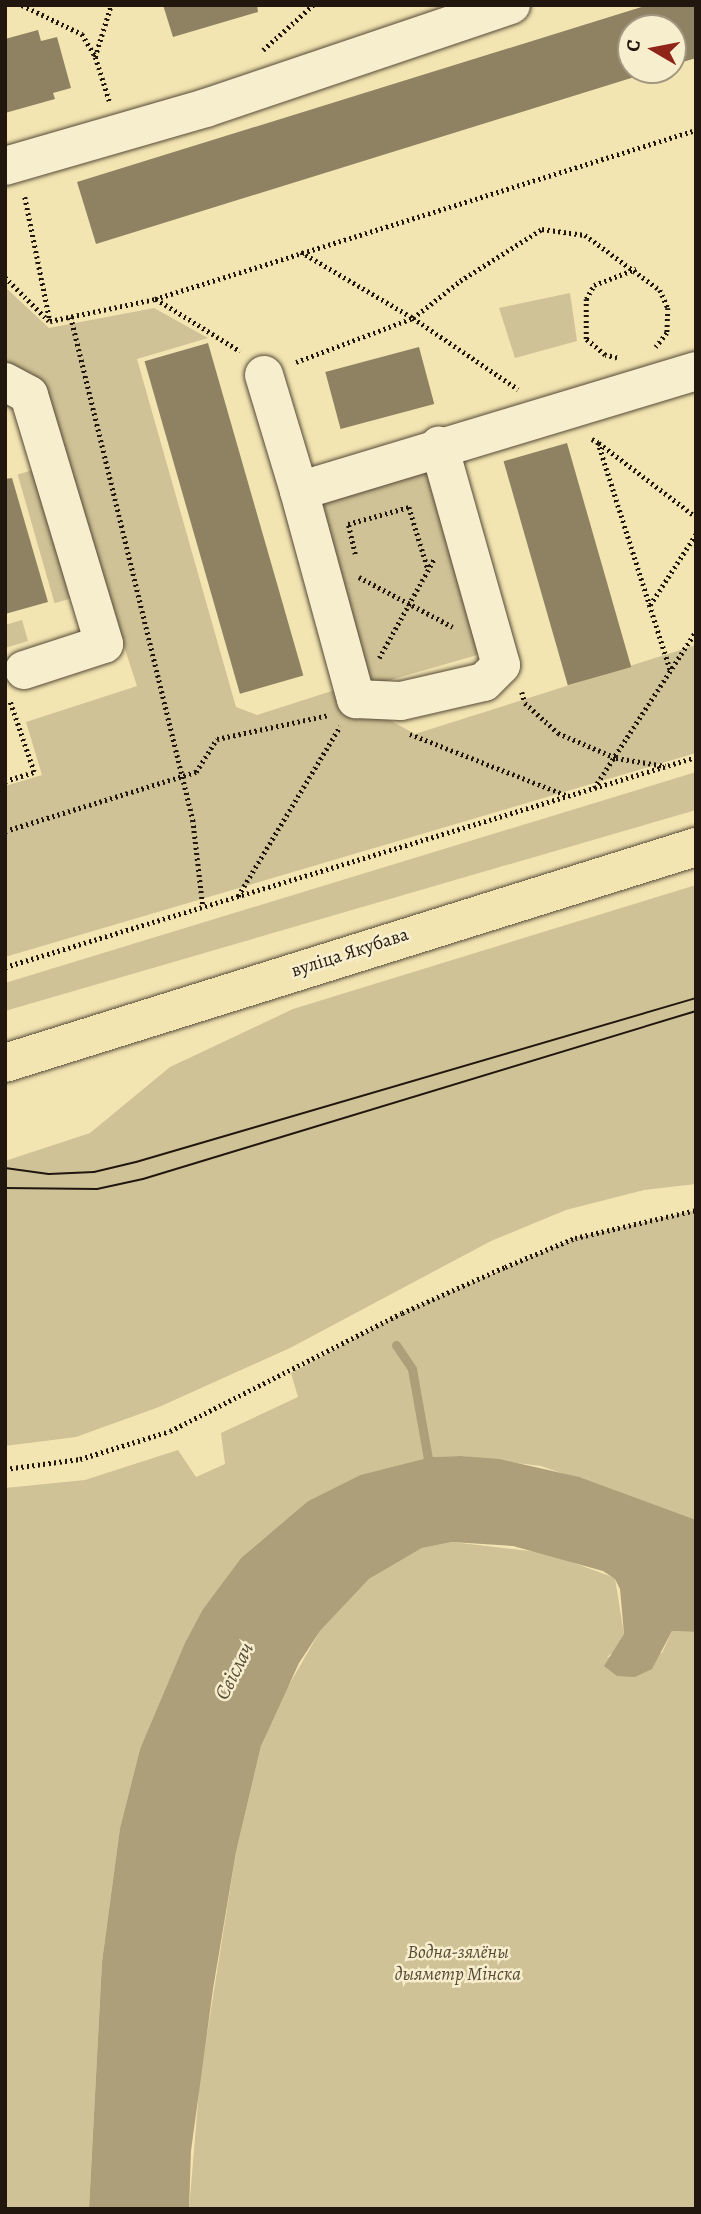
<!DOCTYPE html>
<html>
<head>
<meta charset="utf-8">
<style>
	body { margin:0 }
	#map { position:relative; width:701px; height:2214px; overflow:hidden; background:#f3e5b2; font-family:Alegreya,serif }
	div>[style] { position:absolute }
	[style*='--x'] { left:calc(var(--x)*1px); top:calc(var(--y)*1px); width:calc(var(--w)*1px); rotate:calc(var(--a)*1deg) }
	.green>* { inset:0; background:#cfc296; transform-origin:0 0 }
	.water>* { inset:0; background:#ac9f7a }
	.stream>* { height:9px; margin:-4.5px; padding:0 4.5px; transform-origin:4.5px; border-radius:4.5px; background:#ac9f7a }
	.building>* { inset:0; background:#8f8263; transform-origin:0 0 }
	.path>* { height:4.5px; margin-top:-2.25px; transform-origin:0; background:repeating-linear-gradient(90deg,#22170e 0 2px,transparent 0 5.5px) }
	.roads { filter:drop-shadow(0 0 2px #564a37) drop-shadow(0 0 2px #564a37) }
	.minor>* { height:38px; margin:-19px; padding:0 19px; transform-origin:19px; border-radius:19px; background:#f7eecd }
	.major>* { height:38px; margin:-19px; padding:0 19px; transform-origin:19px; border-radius:19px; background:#f3e5b2 }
	.tram>* { height:2px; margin:-1px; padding:0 1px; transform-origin:1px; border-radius:1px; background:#22170e }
	span { translate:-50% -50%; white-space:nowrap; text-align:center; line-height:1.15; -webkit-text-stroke:5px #f7eecd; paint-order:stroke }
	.street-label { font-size:19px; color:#22170e }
	.park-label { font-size:19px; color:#564a37; font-style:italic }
	.water-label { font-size:21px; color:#594d39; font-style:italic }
	.frame { position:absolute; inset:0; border:7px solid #22170e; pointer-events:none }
	.north { position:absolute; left:617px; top:14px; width:70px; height:70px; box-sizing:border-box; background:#f7eecd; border:2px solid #a29881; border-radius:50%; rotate:280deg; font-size:19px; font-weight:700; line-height:28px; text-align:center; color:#22170e }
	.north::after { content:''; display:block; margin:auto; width:24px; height:32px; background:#8f2418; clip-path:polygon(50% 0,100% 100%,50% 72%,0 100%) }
</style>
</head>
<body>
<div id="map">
	<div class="green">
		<i style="clip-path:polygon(5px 287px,49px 328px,154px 308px,208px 338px,137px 359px,236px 707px,257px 715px,335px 690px,415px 734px,696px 645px,696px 753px,5px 957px,5px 786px,42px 775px,26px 722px,137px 686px,39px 385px,5px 360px)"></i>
		<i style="clip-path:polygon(570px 293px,577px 341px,515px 358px,499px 308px)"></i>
		<i style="left:436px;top:462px;width:197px;height:125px;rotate:74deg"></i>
		<i style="left:33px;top:470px;width:134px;height:16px;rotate:74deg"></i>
		<i style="clip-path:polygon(22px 620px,28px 641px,5px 648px,5px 625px)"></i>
		<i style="clip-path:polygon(696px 772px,696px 810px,5px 1011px,5px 983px)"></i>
		<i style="clip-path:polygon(696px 885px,696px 1184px,644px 1190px,566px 1210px,491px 1241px,290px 1348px,159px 1407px,76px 1437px,5px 1446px,5px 1161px,90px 1133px,170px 1067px,293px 1009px)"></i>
		<i style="clip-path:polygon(696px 1210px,696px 1520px,541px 1466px,461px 1456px,431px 1457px,360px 1475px,308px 1501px,241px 1558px,203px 1609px,140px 1749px,120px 1828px,102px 1962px,89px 2209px,5px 2209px,5px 1488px,85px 1480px,178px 1450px,196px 1477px,225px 1464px,221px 1433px,298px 1397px,291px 1373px,402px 1313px,575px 1238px)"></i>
		<i style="clip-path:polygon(452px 1542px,547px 1553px,615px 1578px,624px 1634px,618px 1649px,607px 1657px,662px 1653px,672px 1631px,696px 1632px,696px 2209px,189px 2209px,200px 2078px,236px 1852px,261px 1746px,278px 1704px,320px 1631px,369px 1579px,422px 1548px)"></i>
	</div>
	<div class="water">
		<i style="clip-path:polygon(461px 1456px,499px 1459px,579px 1477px,696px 1520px,696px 1632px,672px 1631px,652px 1669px,635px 1677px,617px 1676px,604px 1666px,624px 1634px,620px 1589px,615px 1579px,603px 1571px,513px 1546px,452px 1542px,422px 1548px,369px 1579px,320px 1631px,299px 1663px,261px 1746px,236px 1852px,213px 1989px,191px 2151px,189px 2209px,89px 2209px,102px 1962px,120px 1828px,140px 1749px,185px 1643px,203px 1609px,241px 1558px,308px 1501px,360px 1475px,431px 1457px)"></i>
	</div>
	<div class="stream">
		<i style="--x:396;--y:1345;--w:29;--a:56"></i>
		<i style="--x:412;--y:1369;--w:103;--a:79.9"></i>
	</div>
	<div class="building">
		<i style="clip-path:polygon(163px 5px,257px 5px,258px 12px,173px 37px)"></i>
		<i style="clip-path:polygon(648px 5px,696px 5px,696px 58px,673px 65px,673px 28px,631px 28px,631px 70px,657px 70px,96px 244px,77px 182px)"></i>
		<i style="clip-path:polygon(38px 30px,41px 41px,57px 37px,71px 88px,53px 93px,55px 99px,5px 113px,5px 39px)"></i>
		<i style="left:208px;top:343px;width:346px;height:66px;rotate:74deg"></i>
		<i style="left:419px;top:347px;width:59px;height:97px;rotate:75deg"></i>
		<i style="left:567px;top:443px;width:233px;height:66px;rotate:74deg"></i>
		<i style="clip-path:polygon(12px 478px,48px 602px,5px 614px,5px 479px)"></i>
	</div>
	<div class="path">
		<i style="--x:22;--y:5;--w:67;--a:25.8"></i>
		<i style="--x:82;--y:34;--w:26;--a:59"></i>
		<i style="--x:263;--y:50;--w:67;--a:-42"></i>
		<i style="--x:109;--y:101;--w:46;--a:-107.7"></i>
		<i style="--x:95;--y:57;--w:54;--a:-72.9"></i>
		<i style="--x:25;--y:197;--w:126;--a:78.6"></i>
		<i style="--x:301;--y:252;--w:130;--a:30.5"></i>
		<i style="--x:413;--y:318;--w:127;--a:34.1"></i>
		<i style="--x:5;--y:277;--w:62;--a:45"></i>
		<i style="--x:156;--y:299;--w:99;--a:31.8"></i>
		<i style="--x:71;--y:317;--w:518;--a:76.37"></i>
		<i style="--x:193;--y:820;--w:88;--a:83.4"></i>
		<i style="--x:50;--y:321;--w:107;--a:-11.8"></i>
		<i style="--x:155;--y:299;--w:567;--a:-17.35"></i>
		<i style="--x:617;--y:358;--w:12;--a:-166"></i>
		<i style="--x:605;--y:355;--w:25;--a:-140"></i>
		<i style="--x:586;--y:339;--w:40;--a:-90"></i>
		<i style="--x:586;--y:299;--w:16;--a:-60"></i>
		<i style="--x:594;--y:285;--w:45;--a:-20.9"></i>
		<i style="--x:296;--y:362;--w:125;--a:-20.6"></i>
		<i style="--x:413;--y:318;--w:60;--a:-38.2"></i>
		<i style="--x:460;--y:281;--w:97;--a:-32.4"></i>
		<i style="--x:542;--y:229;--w:43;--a:7.9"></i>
		<i style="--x:585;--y:235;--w:93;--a:36.3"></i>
		<i style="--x:660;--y:290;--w:20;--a:66"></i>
		<i style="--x:668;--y:308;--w:25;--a:92"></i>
		<i style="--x:667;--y:333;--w:18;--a:128"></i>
		<i style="--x:592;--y:439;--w:7;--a:27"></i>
		<i style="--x:598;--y:442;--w:241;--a:72.4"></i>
		<i style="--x:599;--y:443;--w:122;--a:37.3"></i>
		<i style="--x:355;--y:554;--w:31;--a:-103"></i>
		<i style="--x:348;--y:524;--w:63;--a:-15.6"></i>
		<i style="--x:409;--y:507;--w:65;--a:73"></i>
		<i style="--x:359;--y:577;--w:106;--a:28"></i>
		<i style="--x:650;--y:605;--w:85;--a:-57.1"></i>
		<i style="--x:379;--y:658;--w:113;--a:-60.9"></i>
		<i style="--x:522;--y:692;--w:11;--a:75"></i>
		<i style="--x:525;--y:703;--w:45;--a:42.3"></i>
		<i style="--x:558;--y:733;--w:63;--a:23.3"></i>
		<i style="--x:616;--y:758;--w:50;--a:9.3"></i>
		<i style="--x:410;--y:734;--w:170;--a:21.4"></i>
		<i style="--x:5;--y:781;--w:30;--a:-17"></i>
		<i style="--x:34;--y:772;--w:74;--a:-108.9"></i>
		<i style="--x:594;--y:788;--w:187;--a:-57"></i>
		<i style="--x:5;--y:831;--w:200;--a:-17.2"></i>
		<i style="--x:196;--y:772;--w:39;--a:-58"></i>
		<i style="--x:217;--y:739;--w:115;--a:-12.1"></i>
		<i style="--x:238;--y:896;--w:198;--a:-59"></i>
		<i style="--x:5;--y:967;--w:722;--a:-16.9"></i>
		<i style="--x:5;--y:1469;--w:76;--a:-7.6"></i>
		<i style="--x:80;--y:1459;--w:94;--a:-17.3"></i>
		<i style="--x:170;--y:1431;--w:260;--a:-27"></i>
		<i style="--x:402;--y:1313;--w:113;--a:-24.1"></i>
		<i style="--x:505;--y:1267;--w:76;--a:-22.5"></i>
		<i style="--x:575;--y:1238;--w:124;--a:-13"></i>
	</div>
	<div class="roads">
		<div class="minor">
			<i style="--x:5;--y:166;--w:209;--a:-16.1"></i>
			<i style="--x:206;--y:108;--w:322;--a:-18.7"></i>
			<i style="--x:264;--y:375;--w:121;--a:73.2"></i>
			<i style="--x:299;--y:491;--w:415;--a:-16.8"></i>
			<i style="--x:5;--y:382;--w:27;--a:28"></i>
			<i style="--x:29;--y:395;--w:260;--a:73.2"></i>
			<i style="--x:104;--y:644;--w:84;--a:162"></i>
			<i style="--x:299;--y:491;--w:216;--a:74.7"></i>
			<i style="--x:356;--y:699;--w:45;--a:2.5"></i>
			<i style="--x:401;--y:701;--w:85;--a:-12.9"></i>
			<i style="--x:484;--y:682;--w:24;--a:-45"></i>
			<i style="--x:501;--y:665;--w:228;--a:-105.8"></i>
		</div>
		<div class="major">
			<i style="--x:5;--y:1063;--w:724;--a:-17.36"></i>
		</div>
	</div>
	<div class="tram">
		<i style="--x:5;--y:1168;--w:44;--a:7.8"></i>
		<i style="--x:49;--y:1174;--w:45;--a:-2.5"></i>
		<i style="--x:94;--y:1172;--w:43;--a:-13.4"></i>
		<i style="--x:136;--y:1162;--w:584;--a:-16.32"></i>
		<i style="--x:5;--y:1188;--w:92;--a:0.6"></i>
		<i style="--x:97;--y:1189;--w:47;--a:-12.3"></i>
		<i style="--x:143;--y:1179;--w:578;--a:-16.9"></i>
	</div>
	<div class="street-label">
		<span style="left:350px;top:953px;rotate:-18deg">вуліца Якубава</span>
	</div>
	<div class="park-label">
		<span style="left:458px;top:1964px">Водна-зялёны<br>дыяметр Мінска</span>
	</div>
	<div class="water-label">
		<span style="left:234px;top:1671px;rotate:-63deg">Свіслач</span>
	</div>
	<div class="frame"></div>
	<div class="north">С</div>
</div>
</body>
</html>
